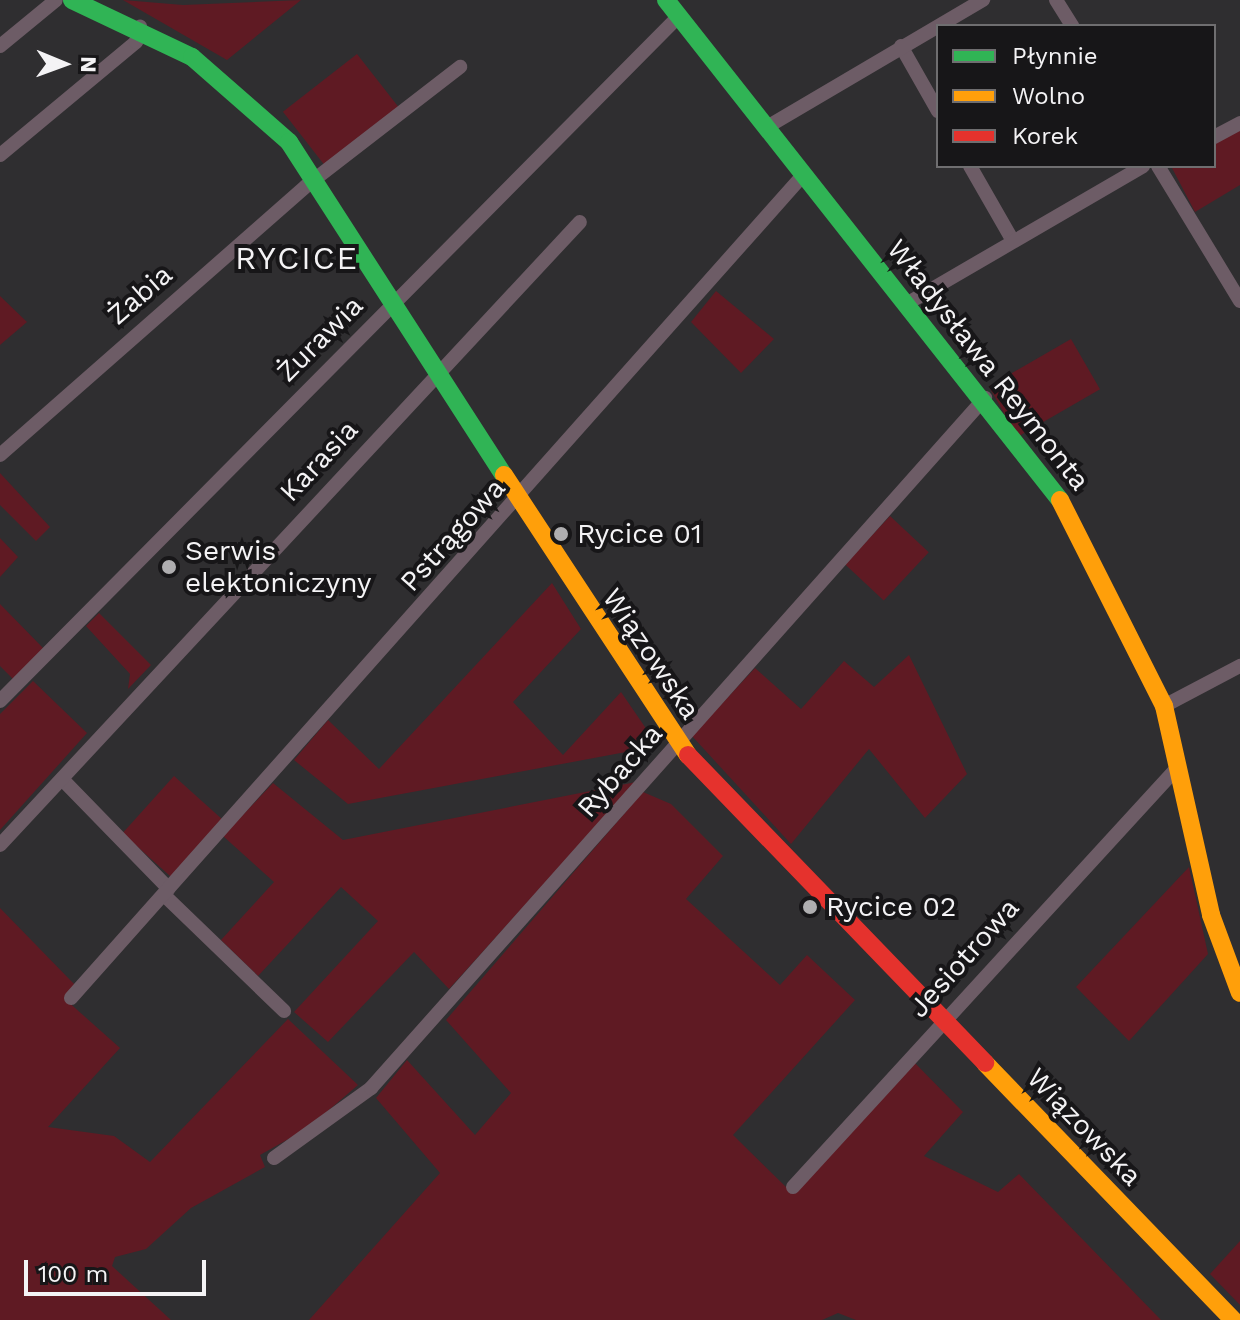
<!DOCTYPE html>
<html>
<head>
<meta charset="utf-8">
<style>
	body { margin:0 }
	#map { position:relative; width:1240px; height:1320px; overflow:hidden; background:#2f2e30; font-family:"Work Sans",sans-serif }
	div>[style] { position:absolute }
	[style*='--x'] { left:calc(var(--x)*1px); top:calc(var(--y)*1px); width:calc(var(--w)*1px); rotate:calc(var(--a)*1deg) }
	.green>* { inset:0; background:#5f1a23; transform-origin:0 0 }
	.street>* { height:14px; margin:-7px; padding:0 7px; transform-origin:7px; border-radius:7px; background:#6d5c66 }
	.fast>* { height:18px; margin:-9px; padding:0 9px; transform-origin:9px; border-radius:9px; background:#30b455 }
	.slow>* { height:18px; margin:-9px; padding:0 9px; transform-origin:9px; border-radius:9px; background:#ff9f0a }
	.jam>* { height:18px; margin:-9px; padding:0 9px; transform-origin:9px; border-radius:9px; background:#e5322d }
	.dots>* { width:22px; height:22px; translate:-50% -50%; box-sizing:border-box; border:4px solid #171618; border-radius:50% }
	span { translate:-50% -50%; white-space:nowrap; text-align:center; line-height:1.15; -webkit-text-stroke:8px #171618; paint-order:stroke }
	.street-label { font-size:28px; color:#f4f3f5 }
	.poi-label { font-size:28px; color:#f4f3f5 }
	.left { translate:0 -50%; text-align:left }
	.quarter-label { font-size:32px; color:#f4f3f5; letter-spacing:2px }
	.legend { position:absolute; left:936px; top:24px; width:280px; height:144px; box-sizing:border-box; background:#171618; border:2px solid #6f6e70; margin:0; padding:10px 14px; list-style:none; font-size:24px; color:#f4f3f5 }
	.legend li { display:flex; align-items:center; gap:16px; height:40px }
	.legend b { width:40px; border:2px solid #6f6e70 }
	.north { position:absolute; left:24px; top:24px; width:80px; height:80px; -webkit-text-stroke:6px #171618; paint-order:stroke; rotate:91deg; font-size:22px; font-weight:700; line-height:32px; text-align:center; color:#f4f3f5 }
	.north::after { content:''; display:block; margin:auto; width:28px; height:36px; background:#f4f3f5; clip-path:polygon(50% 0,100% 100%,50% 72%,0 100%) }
	.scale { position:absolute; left:24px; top:1260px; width:182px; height:36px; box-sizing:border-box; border:4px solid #f4f3f5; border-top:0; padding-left:10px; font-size:24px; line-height:28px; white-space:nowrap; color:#f4f3f5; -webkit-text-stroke:6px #171618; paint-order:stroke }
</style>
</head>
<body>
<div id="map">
	<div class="green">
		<i style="clip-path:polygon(123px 0,183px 5px,301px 0,227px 60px)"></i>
		<i style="left:357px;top:54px;width:68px;height:94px;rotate:52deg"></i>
		<i style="clip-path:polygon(1240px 129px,1240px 185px,1195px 212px,1171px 166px,1214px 166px,1214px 142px)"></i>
		<i style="clip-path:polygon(716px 291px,774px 339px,741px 373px,691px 322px)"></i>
		<i style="clip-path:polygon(0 296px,27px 322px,0 345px)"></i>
		<i style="left:1071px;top:339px;width:58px;height:95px;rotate:60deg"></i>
		<i style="clip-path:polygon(0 473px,50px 527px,36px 541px,0 505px)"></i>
		<i style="left:890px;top:516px;width:53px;height:66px;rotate:43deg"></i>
		<i style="clip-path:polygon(0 538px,18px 557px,0 577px)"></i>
		<i style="clip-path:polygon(552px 583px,581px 629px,513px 702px,563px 755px,621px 692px,658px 746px,348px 804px,294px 760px,328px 720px,379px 769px)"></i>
		<i style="clip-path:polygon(0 604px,44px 649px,14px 680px,0 666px)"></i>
		<i style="clip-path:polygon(99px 613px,151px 665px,128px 689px,130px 674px,86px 626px)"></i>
		<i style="clip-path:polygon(909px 655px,967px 774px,925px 818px,869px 749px,791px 844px,692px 736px,755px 668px,801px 709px,844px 661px,874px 687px)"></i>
		<i style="clip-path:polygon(33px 681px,87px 733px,0 830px,0 714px)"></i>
		<i style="left:174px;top:776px;width:67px;height:77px;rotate:42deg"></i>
		<i style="clip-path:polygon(636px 782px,449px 989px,414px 952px,328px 1042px,294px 1012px,378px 921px,341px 887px,258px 976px,221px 940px,274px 882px,223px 836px,273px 783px,343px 840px)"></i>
		<i style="clip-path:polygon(643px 792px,671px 804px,723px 856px,686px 899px,780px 985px,807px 955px,855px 1000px,733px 1135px,786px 1187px,912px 1060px,963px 1112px,924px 1156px,998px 1192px,1019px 1174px,1161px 1320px,856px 1320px,838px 1313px,822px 1320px,309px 1320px,440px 1173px,376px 1098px,407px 1060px,475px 1135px,511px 1093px,446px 1020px)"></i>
		<i style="clip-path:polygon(1189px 867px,1208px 954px,1129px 1041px,1076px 987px)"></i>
		<i style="clip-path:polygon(0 908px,76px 986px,65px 999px,120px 1048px,48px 1127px,114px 1136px,150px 1162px,288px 1019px,358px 1085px,308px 1128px,260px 1155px,265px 1167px,191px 1208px,146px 1249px,115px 1257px,112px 1266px,171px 1320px,0 1320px)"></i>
		<i style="clip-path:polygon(1240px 1241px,1240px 1305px,1210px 1274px)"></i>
	</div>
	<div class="street">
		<i style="--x:1056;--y:0;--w:31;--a:58"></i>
		<i style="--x:0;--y:46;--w:72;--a:-39.4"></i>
		<i style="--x:901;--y:46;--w:75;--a:60.4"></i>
		<i style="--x:767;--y:127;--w:251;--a:-30.5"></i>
		<i style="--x:1214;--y:137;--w:30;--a:-28"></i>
		<i style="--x:0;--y:155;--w:177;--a:-39.7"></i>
		<i style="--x:136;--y:42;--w:16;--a:-75"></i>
		<i style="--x:970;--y:166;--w:86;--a:60.2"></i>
		<i style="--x:1158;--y:166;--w:158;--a:58.7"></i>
		<i style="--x:908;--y:303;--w:272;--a:-30.2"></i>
		<i style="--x:0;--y:455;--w:407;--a:-41.3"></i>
		<i style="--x:306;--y:186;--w:195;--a:-37.7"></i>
		<i style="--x:0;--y:701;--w:965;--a:-45.25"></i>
		<i style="--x:1164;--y:706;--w:86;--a:-27.8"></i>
		<i style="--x:62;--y:779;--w:153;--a:45.8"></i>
		<i style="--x:0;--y:845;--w:851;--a:-47.05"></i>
		<i style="--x:164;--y:895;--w:167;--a:44"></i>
		<i style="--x:71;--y:998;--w:1103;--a:-48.34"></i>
		<i style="--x:274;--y:1158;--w:120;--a:-35.8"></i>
		<i style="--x:371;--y:1088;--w:924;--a:-48.34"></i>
		<i style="--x:793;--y:1187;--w:568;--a:-47.5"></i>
	</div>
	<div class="fast">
		<i style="--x:72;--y:0;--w:133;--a:25.4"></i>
		<i style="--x:192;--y:57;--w:129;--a:41.2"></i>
		<i style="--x:289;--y:142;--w:396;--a:57.2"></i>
		<i style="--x:666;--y:0;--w:637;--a:51.76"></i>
	</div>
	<div class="slow">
		<i style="--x:504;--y:475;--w:335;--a:56.7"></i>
		<i style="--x:1060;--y:500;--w:231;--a:63.2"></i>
		<i style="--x:1164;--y:706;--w:214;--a:77.3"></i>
		<i style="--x:1211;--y:915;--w:83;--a:69.6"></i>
		<i style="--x:985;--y:1063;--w:357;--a:46"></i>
	</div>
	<div class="jam">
		<i style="--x:688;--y:755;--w:428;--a:46"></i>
	</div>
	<div class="dots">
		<i style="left:561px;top:534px;background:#afaeb0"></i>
		<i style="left:169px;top:567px;background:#afaeb0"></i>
		<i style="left:810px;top:907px;background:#afaeb0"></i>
	</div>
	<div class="street-label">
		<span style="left:140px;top:295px;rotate:-41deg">Żabia</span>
		<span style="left:320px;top:339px;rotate:-45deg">Żurawia</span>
		<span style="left:988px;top:365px;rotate:52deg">Władysława Reymonta</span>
		<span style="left:319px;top:461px;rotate:-47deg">Karasia</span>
		<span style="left:453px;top:535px;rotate:-48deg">Pstrągowa</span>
		<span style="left:651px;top:654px;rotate:56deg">Wiązowska</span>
		<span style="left:620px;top:771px;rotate:-49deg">Rybacka</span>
		<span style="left:964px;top:958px;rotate:-48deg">Jesiotrowa</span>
		<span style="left:1084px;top:1127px;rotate:46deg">Wiązowska</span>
	</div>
	<div class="poi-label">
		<span class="left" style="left:577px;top:534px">Rycice 01</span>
		<span class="left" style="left:185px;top:567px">Serwis<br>elektoniczyny</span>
		<span class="left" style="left:826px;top:907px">Rycice 02</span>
	</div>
	<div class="quarter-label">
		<span style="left:297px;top:258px">RYCICE</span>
	</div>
	<ul class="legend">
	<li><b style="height:10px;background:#30b455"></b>Płynnie</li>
	<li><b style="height:10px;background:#ff9f0a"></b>Wolno</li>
	<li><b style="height:10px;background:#e5322d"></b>Korek</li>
	</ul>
	<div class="north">N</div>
	<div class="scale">100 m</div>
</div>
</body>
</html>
